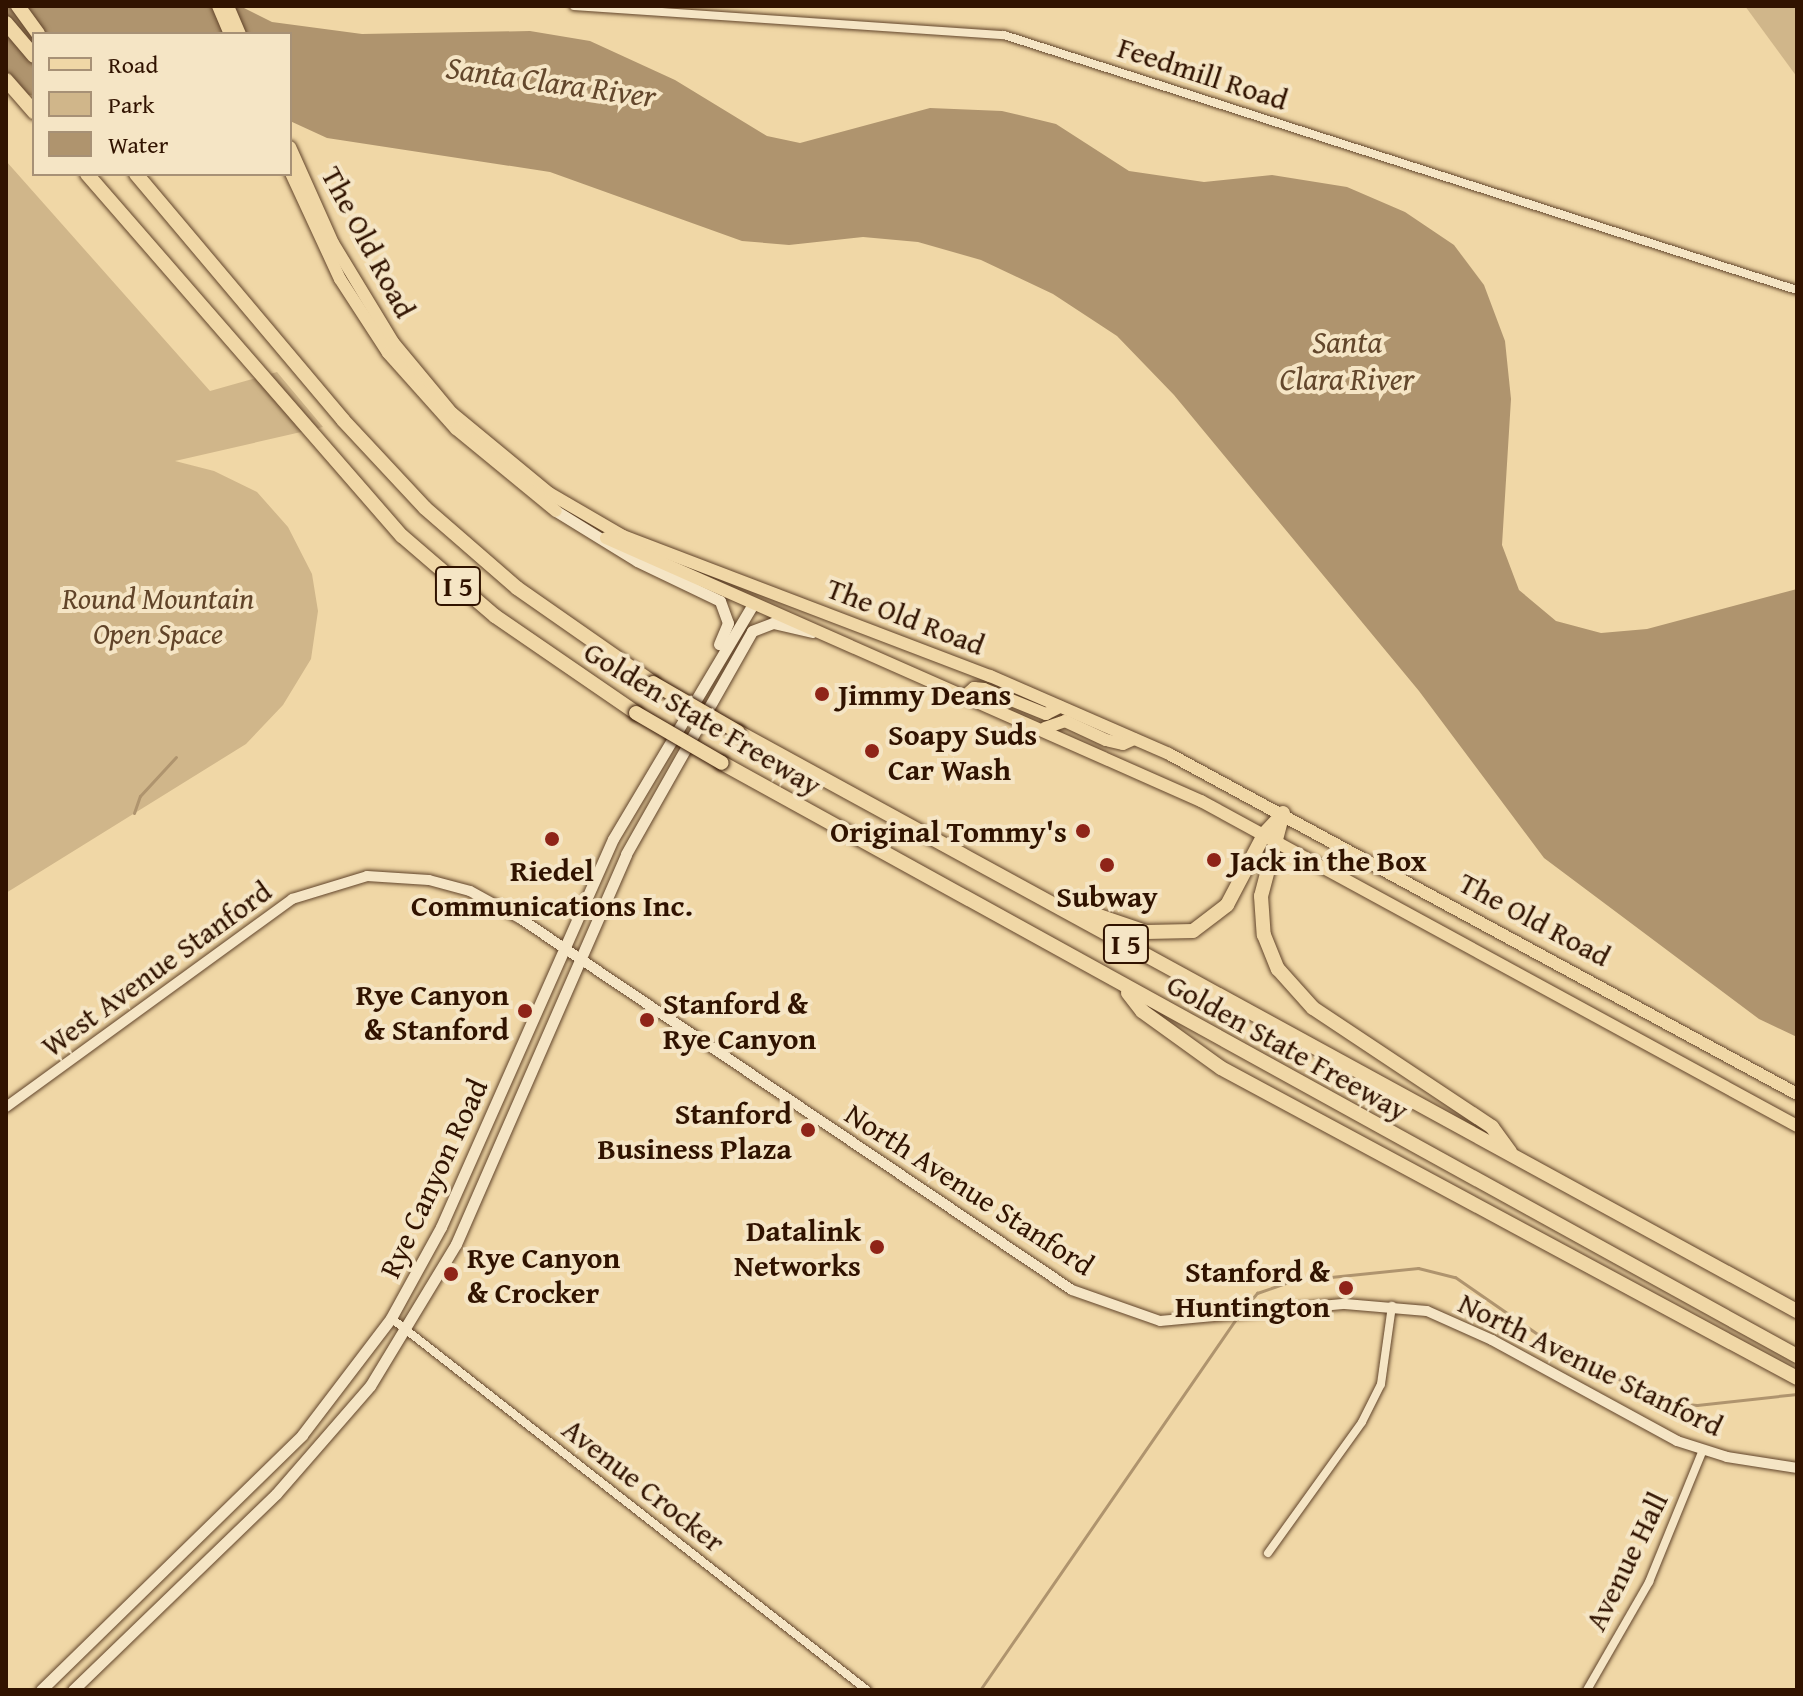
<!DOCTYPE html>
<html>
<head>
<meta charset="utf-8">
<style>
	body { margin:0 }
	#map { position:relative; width:1803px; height:1696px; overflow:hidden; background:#f0d7a6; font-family:"Gentium Book Plus",serif }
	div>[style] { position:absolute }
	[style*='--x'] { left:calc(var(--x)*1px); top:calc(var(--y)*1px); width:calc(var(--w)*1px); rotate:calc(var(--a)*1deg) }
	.green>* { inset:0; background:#d0b68a }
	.water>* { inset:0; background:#af946e }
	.stream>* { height:3px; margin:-1.5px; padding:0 1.5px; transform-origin:1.5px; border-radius:1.5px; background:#af946e }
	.roads { filter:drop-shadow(0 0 2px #61442a) drop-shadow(0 0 2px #61442a) }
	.minor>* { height:8px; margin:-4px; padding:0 4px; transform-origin:4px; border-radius:4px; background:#f5e5c5 }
	.tertiary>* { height:10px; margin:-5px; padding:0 5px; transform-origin:5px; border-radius:5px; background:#f5e5c5 }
	.secondary>* { height:11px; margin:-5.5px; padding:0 5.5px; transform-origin:5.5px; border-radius:5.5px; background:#f5e5c5 }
	.primary>* { height:12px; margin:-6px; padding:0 6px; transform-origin:6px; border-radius:6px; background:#f0d7a6 }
	.motorway>* { height:14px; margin:-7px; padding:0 7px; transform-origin:7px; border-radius:7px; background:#f0d7a6 }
	.bridges { filter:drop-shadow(0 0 2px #311300) drop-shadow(0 0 2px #311300) }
	.motorway-bridge>* { height:14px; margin:-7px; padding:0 7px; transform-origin:7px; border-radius:7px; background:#f0d7a6 }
	.dots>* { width:22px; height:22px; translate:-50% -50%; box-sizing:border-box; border:4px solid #f5e5c5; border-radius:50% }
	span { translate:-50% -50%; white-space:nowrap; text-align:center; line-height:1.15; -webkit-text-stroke:8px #f5e5c5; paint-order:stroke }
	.shield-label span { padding:2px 6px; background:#f5e5c5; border:2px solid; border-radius:6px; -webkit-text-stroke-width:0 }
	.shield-label { font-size:28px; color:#311300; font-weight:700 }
	.street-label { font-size:30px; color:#311300 }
	.park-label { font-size:30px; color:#614429; font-style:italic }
	.poi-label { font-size:30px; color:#311300; font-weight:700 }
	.left { translate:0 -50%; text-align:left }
	.right { translate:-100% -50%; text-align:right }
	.water-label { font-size:32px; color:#63472c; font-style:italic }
	.frame { position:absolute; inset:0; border:8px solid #311300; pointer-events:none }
	.legend { position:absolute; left:32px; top:32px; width:260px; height:144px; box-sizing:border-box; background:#f5e5c5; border:2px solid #a79176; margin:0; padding:10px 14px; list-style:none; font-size:24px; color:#311300 }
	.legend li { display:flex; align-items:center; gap:16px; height:40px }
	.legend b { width:40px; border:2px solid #a79176 }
</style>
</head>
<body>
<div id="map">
	<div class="green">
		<i style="clip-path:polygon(1745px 6px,1797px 6px,1797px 77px)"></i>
		<i style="clip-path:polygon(6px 161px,210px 391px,277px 372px,323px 427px,175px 461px,214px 471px,257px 492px,288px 527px,312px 574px,318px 611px,311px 659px,283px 705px,246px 744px,6px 893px)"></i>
	</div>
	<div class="water">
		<i style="clip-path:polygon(6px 6px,240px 6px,272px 22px,362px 34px,530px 31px,590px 41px,675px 80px,767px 136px,800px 143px,930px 108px,1002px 111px,1056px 124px,1129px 171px,1204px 182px,1272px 175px,1347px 187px,1405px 212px,1454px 245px,1484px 285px,1505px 341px,1511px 399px,1502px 545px,1519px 590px,1556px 621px,1601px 633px,1647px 629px,1797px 589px,1797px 1037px,1759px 1019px,1544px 858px,1419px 691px,1174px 395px,1117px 336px,1053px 294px,981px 260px,918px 242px,863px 237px,789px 245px,742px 241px,550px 172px,327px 138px,290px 121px,290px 34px,34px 34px,34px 96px,6px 90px)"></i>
	</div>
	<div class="stream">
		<i style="--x:134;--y:813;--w:18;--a:-71"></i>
		<i style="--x:140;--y:796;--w:53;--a:-47.3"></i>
		<i style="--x:1244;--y:1309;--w:21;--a:-51"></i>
		<i style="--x:1257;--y:1293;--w:37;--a:-19"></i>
		<i style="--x:1292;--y:1281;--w:127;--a:-5.9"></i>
		<i style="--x:1418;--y:1268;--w:38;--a:14"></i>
		<i style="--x:1455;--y:1277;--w:123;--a:34.7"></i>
		<i style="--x:1556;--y:1347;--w:120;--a:27.2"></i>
		<i style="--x:1663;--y:1402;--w:34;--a:5"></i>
		<i style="--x:1697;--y:1405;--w:101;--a:-6.3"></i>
		<i style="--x:980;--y:1690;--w:452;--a:-55.4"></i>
	</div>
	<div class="roads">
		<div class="minor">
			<i style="--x:574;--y:6;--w:431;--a:3.9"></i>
			<i style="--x:1004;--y:35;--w:833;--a:17.83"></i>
			<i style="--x:391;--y:1318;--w:604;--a:38.01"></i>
			<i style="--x:1268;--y:1553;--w:161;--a:-54.3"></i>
			<i style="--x:1362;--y:1422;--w:42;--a:-63.4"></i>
			<i style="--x:1381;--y:1384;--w:79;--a:-82"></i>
			<i style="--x:1587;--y:1690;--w:125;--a:-60.1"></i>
			<i style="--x:1649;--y:1582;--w:143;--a:-67.8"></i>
		</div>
		<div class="tertiary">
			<i style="--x:6;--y:1107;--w:354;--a:-36"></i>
			<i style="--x:292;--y:899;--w:78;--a:-17"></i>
			<i style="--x:367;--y:876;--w:62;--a:3.7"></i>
			<i style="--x:429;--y:880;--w:42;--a:15"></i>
			<i style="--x:470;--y:891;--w:58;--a:28.8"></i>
			<i style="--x:521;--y:919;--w:664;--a:33.95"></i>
			<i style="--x:1072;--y:1290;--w:93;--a:19.4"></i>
			<i style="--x:1160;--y:1321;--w:186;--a:-5.3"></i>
			<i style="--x:1345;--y:1304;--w:82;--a:4.9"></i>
			<i style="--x:1427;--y:1311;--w:71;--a:24"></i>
			<i style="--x:1492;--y:1340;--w:211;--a:28.6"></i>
			<i style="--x:1677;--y:1441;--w:52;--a:17.7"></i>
			<i style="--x:1727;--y:1457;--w:71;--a:8.9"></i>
		</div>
		<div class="secondary">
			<i style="--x:556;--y:511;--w:95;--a:31.7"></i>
			<i style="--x:637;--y:561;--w:92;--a:25.7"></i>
			<i style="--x:720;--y:601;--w:23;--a:70"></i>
			<i style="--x:728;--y:623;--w:23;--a:113"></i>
			<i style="--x:41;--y:1690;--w:365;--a:-44.3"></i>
			<i style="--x:302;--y:1435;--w:147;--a:-52.7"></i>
			<i style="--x:391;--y:1318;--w:104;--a:-61.2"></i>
			<i style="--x:441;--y:1227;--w:424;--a:-66.1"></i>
			<i style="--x:613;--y:839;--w:274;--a:-59.2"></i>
			<i style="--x:73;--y:1690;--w:282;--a:-44"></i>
			<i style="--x:276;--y:1494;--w:143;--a:-49"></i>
			<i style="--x:370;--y:1386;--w:166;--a:-58.8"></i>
			<i style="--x:456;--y:1244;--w:425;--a:-66.4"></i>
			<i style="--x:626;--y:854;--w:256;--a:-60.5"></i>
			<i style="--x:752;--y:631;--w:22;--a:-21"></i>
			<i style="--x:773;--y:623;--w:40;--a:13"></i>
		</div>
		<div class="primary">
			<i style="--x:218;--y:6;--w:30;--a:67"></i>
			<i style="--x:228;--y:6;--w:30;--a:67"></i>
			<i style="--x:290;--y:147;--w:105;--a:65.9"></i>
			<i style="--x:333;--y:243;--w:116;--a:58.8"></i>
			<i style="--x:393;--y:342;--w:92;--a:50.3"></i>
			<i style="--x:452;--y:413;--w:126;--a:39.5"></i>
			<i style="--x:549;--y:493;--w:86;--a:30.2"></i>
			<i style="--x:623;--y:536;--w:393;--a:20.9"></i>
			<i style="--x:990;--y:676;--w:195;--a:23.5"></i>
			<i style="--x:1169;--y:754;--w:714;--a:28.43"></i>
			<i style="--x:290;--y:171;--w:119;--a:65.2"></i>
			<i style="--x:340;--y:279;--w:88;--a:57"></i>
			<i style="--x:388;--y:353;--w:102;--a:48.2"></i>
			<i style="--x:456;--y:429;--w:129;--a:39.4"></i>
			<i style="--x:606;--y:538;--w:651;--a:23.85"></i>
			<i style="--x:1201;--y:801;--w:679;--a:28.6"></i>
			<i style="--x:965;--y:696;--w:12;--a:-42"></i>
			<i style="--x:974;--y:688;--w:10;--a:6"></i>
			<i style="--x:984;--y:689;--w:67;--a:22"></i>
			<i style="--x:1046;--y:714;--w:16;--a:-27"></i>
			<i style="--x:1045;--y:728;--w:21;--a:-19"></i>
			<i style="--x:1065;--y:721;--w:45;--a:24.9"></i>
			<i style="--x:1106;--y:740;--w:17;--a:13"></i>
			<i style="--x:1123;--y:744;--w:12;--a:-24"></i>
		</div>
		<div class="motorway">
			<i style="--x:18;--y:6;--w:34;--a:54"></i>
			<i style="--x:6;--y:23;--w:43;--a:49.7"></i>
			<i style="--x:6;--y:80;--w:43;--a:48.8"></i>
			<i style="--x:87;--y:174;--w:480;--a:49"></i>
			<i style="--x:402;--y:536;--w:123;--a:40.7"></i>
			<i style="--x:495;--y:616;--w:171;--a:34.5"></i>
			<i style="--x:136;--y:174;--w:322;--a:49.9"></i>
			<i style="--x:343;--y:420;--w:120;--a:47"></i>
			<i style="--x:425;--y:508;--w:122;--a:41"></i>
			<i style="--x:517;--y:588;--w:166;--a:34.9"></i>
			<i style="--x:738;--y:732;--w:1207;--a:28.67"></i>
			<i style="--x:722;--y:763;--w:1228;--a:28.88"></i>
			<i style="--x:1283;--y:813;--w:86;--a:104.8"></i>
			<i style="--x:1261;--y:896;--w:39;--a:86"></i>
			<i style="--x:1264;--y:935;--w:37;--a:68"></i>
			<i style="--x:1278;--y:969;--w:52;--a:48.1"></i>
			<i style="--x:1313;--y:1008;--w:215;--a:33.6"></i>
			<i style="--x:1492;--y:1127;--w:31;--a:54"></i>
			<i style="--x:1064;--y:904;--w:87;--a:18.9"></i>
			<i style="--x:1146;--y:932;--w:47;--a:-1.2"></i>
			<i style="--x:1193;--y:931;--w:43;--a:-37.4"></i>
			<i style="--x:1227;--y:905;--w:81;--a:-62.2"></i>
			<i style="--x:1265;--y:833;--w:23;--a:-47"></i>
			<i style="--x:1128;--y:993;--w:23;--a:52"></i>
			<i style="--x:1142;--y:1011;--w:97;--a:35.8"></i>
			<i style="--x:1221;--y:1068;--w:654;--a:28.29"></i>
		</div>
	</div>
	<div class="bridges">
		<div class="motorway-bridge">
			<i style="--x:653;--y:683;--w:98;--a:30"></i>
			<i style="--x:636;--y:713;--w:99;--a:30.2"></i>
		</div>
	</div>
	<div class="dots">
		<i style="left:822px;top:694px;background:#8f2418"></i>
		<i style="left:872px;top:751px;background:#8f2418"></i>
		<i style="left:1083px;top:831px;background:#8f2418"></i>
		<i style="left:552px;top:839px;background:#8f2418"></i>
		<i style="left:1214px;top:860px;background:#8f2418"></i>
		<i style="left:1107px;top:865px;background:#8f2418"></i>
		<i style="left:525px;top:1011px;background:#8f2418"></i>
		<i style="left:647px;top:1020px;background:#8f2418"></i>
		<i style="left:808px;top:1130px;background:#8f2418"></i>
		<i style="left:877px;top:1247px;background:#8f2418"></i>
		<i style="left:451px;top:1274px;background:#8f2418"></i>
		<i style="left:1346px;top:1288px;background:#8f2418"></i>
	</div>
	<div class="shield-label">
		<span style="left:458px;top:586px">I 5</span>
		<span style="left:1126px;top:944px">I 5</span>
	</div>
	<div class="street-label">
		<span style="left:1203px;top:73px;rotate:18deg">Feedmill Road</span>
		<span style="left:369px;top:242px;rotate:62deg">The Old Road</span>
		<span style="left:906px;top:616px;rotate:21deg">The Old Road</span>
		<span style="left:703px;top:718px;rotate:31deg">Golden State Freeway</span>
		<span style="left:1535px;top:919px;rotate:28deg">The Old Road</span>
		<span style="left:156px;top:968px;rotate:-36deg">West Avenue Stanford</span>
		<span style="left:1288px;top:1047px;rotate:29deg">Golden State Freeway</span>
		<span style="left:433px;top:1178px;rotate:-65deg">Rye Canyon Road</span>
		<span style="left:970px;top:1189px;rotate:33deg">North Avenue Stanford</span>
		<span style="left:1591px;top:1364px;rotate:26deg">North Avenue Stanford</span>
		<span style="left:644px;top:1485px;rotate:38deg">Avenue Crocker</span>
		<span style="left:1626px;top:1561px;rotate:-64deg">Avenue Hall</span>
	</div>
	<div class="park-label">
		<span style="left:158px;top:615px">Round Mountain<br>Open Space</span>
	</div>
	<div class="poi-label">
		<span class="left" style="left:838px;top:694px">Jimmy Deans</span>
		<span class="left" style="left:888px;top:751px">Soapy Suds<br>Car Wash</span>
		<span class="right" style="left:1067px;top:831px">Original Tommy's</span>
		<span class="left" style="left:1230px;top:860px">Jack in the Box</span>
		<span style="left:552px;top:887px">Riedel<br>Communications Inc.</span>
		<span style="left:1107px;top:896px">Subway</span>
		<span class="right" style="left:509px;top:1011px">Rye Canyon<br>&amp; Stanford</span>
		<span class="left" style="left:663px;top:1020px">Stanford &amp;<br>Rye Canyon</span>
		<span class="right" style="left:792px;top:1130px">Stanford<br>Business Plaza</span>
		<span class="right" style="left:861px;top:1247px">Datalink<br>Networks</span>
		<span class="left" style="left:467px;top:1274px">Rye Canyon<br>&amp; Crocker</span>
		<span class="right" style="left:1330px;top:1288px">Stanford &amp;<br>Huntington</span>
	</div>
	<div class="water-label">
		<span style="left:551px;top:82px;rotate:8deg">Santa Clara River</span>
		<span style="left:1347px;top:361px">Santa<br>Clara River</span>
	</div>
	<div class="frame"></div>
	<ul class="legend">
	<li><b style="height:10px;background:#f0d7a6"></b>Road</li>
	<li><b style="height:22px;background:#d0b68a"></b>Park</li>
	<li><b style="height:22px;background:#af946e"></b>Water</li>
	</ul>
</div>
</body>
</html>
